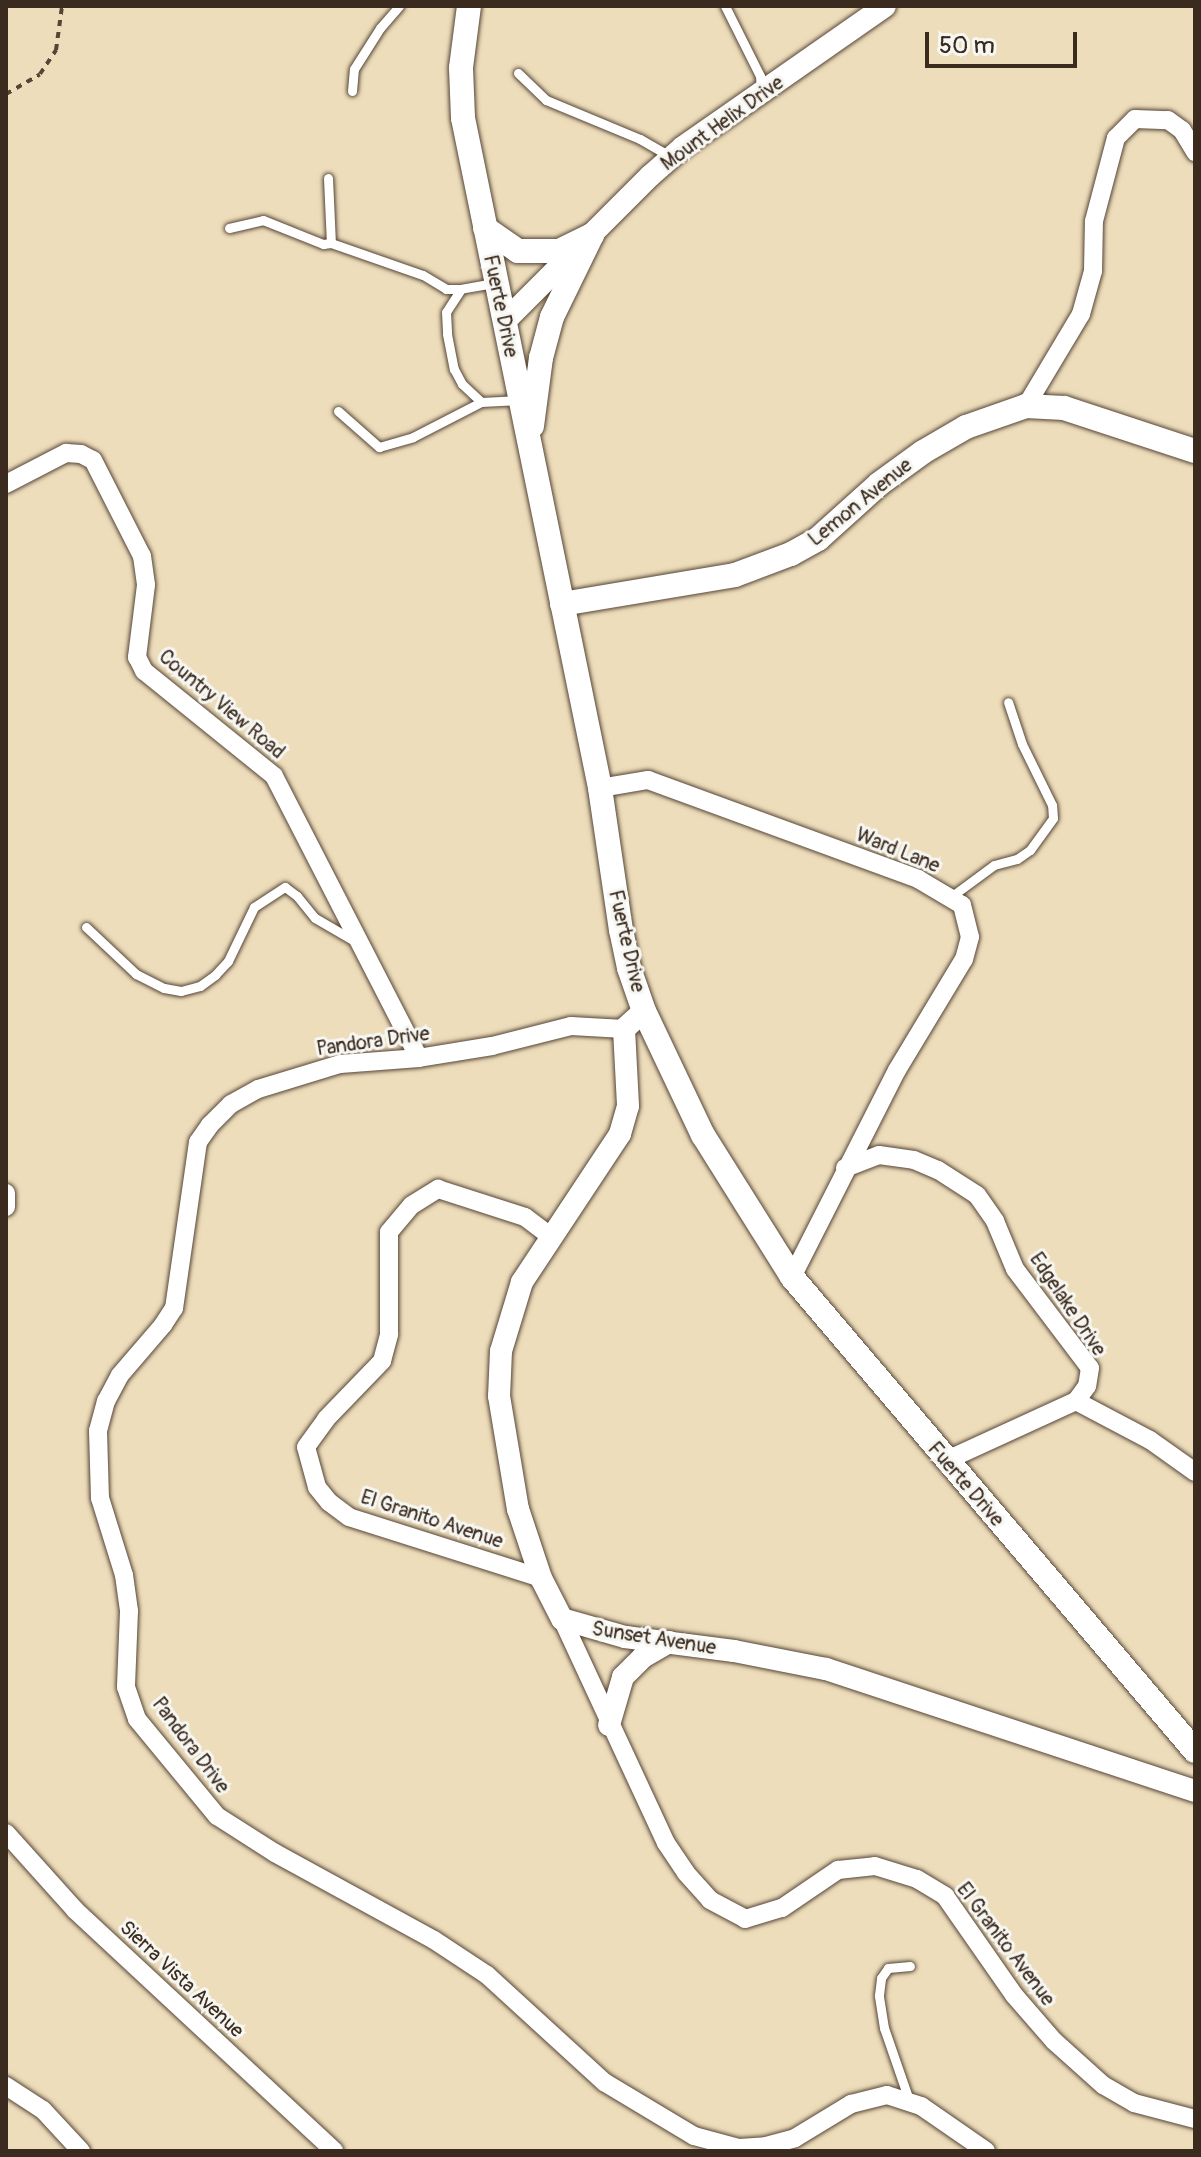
<!DOCTYPE html>
<html>
<head>
<meta charset="utf-8">
<style>
	body { margin:0 }
	#map { position:relative; width:1201px; height:2157px; overflow:hidden; background:#edddbb; font-family:Pangolin,sans-serif }
	div>[style] { position:absolute }
	[style*='--x'] { left:calc(var(--x)*1px); top:calc(var(--y)*1px); width:calc(var(--w)*1px); rotate:calc(var(--a)*1deg) }
	.path>* { height:4px; margin-top:-2px; transform-origin:0; background:repeating-linear-gradient(90deg,#564536 0 6px,transparent 0 12px) }
	.roads { filter:drop-shadow(0 0 2px #564536) drop-shadow(0 0 2px #564536) }
	.service>* { height:9px; margin:-4.5px; padding:0 4.5px; transform-origin:4.5px; border-radius:4.5px; background:#fff }
	.minor>* { height:18px; margin:-9px; padding:0 9px; transform-origin:9px; border-radius:9px; background:#fff }
	.tertiary>* { height:22px; margin:-11px; padding:0 11px; transform-origin:11px; border-radius:11px; background:#fff }
	.secondary>* { height:24px; margin:-12px; padding:0 12px; transform-origin:12px; border-radius:12px; background:#fff }
	span { translate:-50% -50%; white-space:nowrap; text-align:center; line-height:1.15; -webkit-text-stroke:6px #f6f6f2; paint-order:stroke }
	.street-label { font-size:20px; color:#3b2a1e }
	.frame { position:absolute; inset:0; border:8px solid #3b2a1e; pointer-events:none }
	.scale { position:absolute; left:925px; top:32px; width:152px; height:36px; box-sizing:border-box; border:4px solid #3b2a1e; border-top:0; padding-left:10px; font-size:24px; line-height:28px; white-space:nowrap; color:#3b2a1e; -webkit-text-stroke:6px #f6f6f2; paint-order:stroke }
</style>
</head>
<body>
<div id="map">
	<div class="path">
		<i style="--x:6;--y:94;--w:39;--a:-30"></i>
		<i style="--x:40;--y:74;--w:29;--a:-56"></i>
		<i style="--x:56;--y:50;--w:44;--a:-82.2"></i>
	</div>
	<div class="roads">
		<div class="service">
			<i style="--x:725;--y:6;--w:78;--a:63.4"></i>
			<i style="--x:760;--y:76;--w:13;--a:86"></i>
			<i style="--x:518;--y:73;--w:39;--a:44"></i>
			<i style="--x:546;--y:100;--w:102;--a:22.5"></i>
			<i style="--x:640;--y:139;--w:34;--a:30"></i>
			<i style="--x:352;--y:91;--w:22;--a:-85"></i>
			<i style="--x:354;--y:69;--w:49;--a:-57.6"></i>
			<i style="--x:380;--y:28;--w:29;--a:-49"></i>
			<i style="--x:328;--y:178;--w:65;--a:87.4"></i>
			<i style="--x:331;--y:243;--w:97;--a:19.2"></i>
			<i style="--x:423;--y:275;--w:27;--a:31"></i>
			<i style="--x:446;--y:289;--w:15;--a:0"></i>
			<i style="--x:229;--y:228;--w:35;--a:-13"></i>
			<i style="--x:263;--y:220;--w:65;--a:21.8"></i>
			<i style="--x:323;--y:244;--w:8;--a:-7"></i>
			<i style="--x:494;--y:283;--w:34;--a:170"></i>
			<i style="--x:461;--y:289;--w:27;--a:123"></i>
			<i style="--x:446;--y:312;--w:22;--a:87"></i>
			<i style="--x:447;--y:334;--w:36;--a:79"></i>
			<i style="--x:454;--y:369;--w:17;--a:62"></i>
			<i style="--x:462;--y:384;--w:26;--a:43"></i>
			<i style="--x:481;--y:402;--w:39;--a:-3"></i>
			<i style="--x:338;--y:411;--w:55;--a:41.3"></i>
			<i style="--x:379;--y:447;--w:35;--a:-16"></i>
			<i style="--x:413;--y:437;--w:76;--a:-27.2"></i>
			<i style="--x:952;--y:896;--w:52;--a:-36.4"></i>
			<i style="--x:994;--y:865;--w:24;--a:-15"></i>
			<i style="--x:1017;--y:859;--w:16;--a:-35"></i>
			<i style="--x:1030;--y:850;--w:39;--a:-54"></i>
			<i style="--x:1053;--y:818;--w:13;--a:-94"></i>
			<i style="--x:1052;--y:805;--w:68;--a:-116.2"></i>
			<i style="--x:1022;--y:744;--w:44;--a:-108.4"></i>
			<i style="--x:86;--y:927;--w:69;--a:43.2"></i>
			<i style="--x:136;--y:974;--w:31;--a:27"></i>
			<i style="--x:164;--y:988;--w:17;--a:10"></i>
			<i style="--x:181;--y:991;--w:20;--a:-15"></i>
			<i style="--x:200;--y:986;--w:19;--a:-36"></i>
			<i style="--x:215;--y:975;--w:19;--a:-47"></i>
			<i style="--x:228;--y:961;--w:60;--a:-64.3"></i>
			<i style="--x:254;--y:907;--w:37;--a:-33"></i>
			<i style="--x:285;--y:887;--w:15;--a:37"></i>
			<i style="--x:297;--y:896;--w:28;--a:51"></i>
			<i style="--x:315;--y:918;--w:48;--a:30.3"></i>
			<i style="--x:909;--y:2100;--w:76;--a:-109.1"></i>
			<i style="--x:884;--y:2028;--w:33;--a:-99"></i>
			<i style="--x:879;--y:1995;--w:17;--a:-83"></i>
			<i style="--x:881;--y:1978;--w:12;--a:-55"></i>
			<i style="--x:888;--y:1968;--w:22;--a:-5"></i>
		</div>
		<div class="minor">
			<i style="--x:1026;--y:406;--w:107;--a:-59.1"></i>
			<i style="--x:1081;--y:314;--w:45;--a:-74.4"></i>
			<i style="--x:1093;--y:271;--w:50;--a:-88.9"></i>
			<i style="--x:1094;--y:221;--w:86;--a:-75.2"></i>
			<i style="--x:1116;--y:138;--w:27;--a:-45"></i>
			<i style="--x:1135;--y:119;--w:33;--a:2"></i>
			<i style="--x:1168;--y:120;--w:17;--a:36"></i>
			<i style="--x:1182;--y:130;--w:26;--a:59"></i>
			<i style="--x:6;--y:484;--w:68;--a:-27.3"></i>
			<i style="--x:66;--y:453;--w:15;--a:4"></i>
			<i style="--x:81;--y:454;--w:13;--a:27"></i>
			<i style="--x:93;--y:460;--w:108;--a:63"></i>
			<i style="--x:142;--y:556;--w:29;--a:82"></i>
			<i style="--x:146;--y:585;--w:73;--a:97.1"></i>
			<i style="--x:137;--y:657;--w:16;--a:63"></i>
			<i style="--x:144;--y:671;--w:167;--a:38.9"></i>
			<i style="--x:274;--y:776;--w:317;--a:62.8"></i>
			<i style="--x:600;--y:788;--w:49;--a:-9.5"></i>
			<i style="--x:648;--y:780;--w:288;--a:20.1"></i>
			<i style="--x:918;--y:879;--w:51;--a:30.6"></i>
			<i style="--x:962;--y:905;--w:33;--a:76"></i>
			<i style="--x:970;--y:937;--w:23;--a:105"></i>
			<i style="--x:964;--y:959;--w:130;--a:121.1"></i>
			<i style="--x:897;--y:1070;--w:232;--a:116.9"></i>
			<i style="--x:624;--y:1029;--w:53;--a:-176.8"></i>
			<i style="--x:571;--y:1026;--w:81;--a:165.8"></i>
			<i style="--x:492;--y:1046;--w:74;--a:170.7"></i>
			<i style="--x:419;--y:1058;--w:79;--a:175.7"></i>
			<i style="--x:340;--y:1064;--w:86;--a:163"></i>
			<i style="--x:258;--y:1089;--w:31;--a:151"></i>
			<i style="--x:231;--y:1104;--w:30;--a:135"></i>
			<i style="--x:210;--y:1125;--w:21;--a:125"></i>
			<i style="--x:198;--y:1142;--w:168;--a:98.2"></i>
			<i style="--x:174;--y:1308;--w:20;--a:123"></i>
			<i style="--x:163;--y:1325;--w:66;--a:130.7"></i>
			<i style="--x:120;--y:1375;--w:30;--a:118"></i>
			<i style="--x:106;--y:1401;--w:31;--a:105"></i>
			<i style="--x:98;--y:1431;--w:67;--a:88.3"></i>
			<i style="--x:100;--y:1498;--w:81;--a:72.7"></i>
			<i style="--x:124;--y:1575;--w:36;--a:82"></i>
			<i style="--x:129;--y:1611;--w:76;--a:92.3"></i>
			<i style="--x:126;--y:1687;--w:34;--a:71"></i>
			<i style="--x:137;--y:1719;--w:126;--a:50.5"></i>
			<i style="--x:217;--y:1816;--w:69;--a:32.5"></i>
			<i style="--x:275;--y:1853;--w:181;--a:28.7"></i>
			<i style="--x:434;--y:1940;--w:64;--a:33.4"></i>
			<i style="--x:487;--y:1975;--w:159;--a:42.4"></i>
			<i style="--x:604;--y:2082;--w:105;--a:31"></i>
			<i style="--x:694;--y:2136;--w:47;--a:14.9"></i>
			<i style="--x:739;--y:2148;--w:27;--a:-4"></i>
			<i style="--x:766;--y:2146;--w:30;--a:-15"></i>
			<i style="--x:795;--y:2138;--w:66;--a:-31.3"></i>
			<i style="--x:851;--y:2104;--w:37;--a:-14"></i>
			<i style="--x:887;--y:2095;--w:36;--a:18"></i>
			<i style="--x:921;--y:2106;--w:79;--a:34.7"></i>
			<i style="--x:845;--y:1168;--w:36;--a:-21"></i>
			<i style="--x:879;--y:1155;--w:35;--a:8"></i>
			<i style="--x:914;--y:1160;--w:26;--a:23"></i>
			<i style="--x:938;--y:1170;--w:46;--a:32.7"></i>
			<i style="--x:977;--y:1195;--w:32;--a:55"></i>
			<i style="--x:995;--y:1221;--w:52;--a:67.4"></i>
			<i style="--x:1015;--y:1269;--w:124;--a:52.9"></i>
			<i style="--x:1090;--y:1368;--w:18;--a:99"></i>
			<i style="--x:1087;--y:1386;--w:19;--a:126"></i>
			<i style="--x:6;--y:1193;--w:14;--a:90"></i>
			<i style="--x:1076;--y:1401;--w:84;--a:27.8"></i>
			<i style="--x:1150;--y:1440;--w:55;--a:35.4"></i>
			<i style="--x:945;--y:1461;--w:144;--a:-24.6"></i>
			<i style="--x:541;--y:1578;--w:201;--a:-162.4"></i>
			<i style="--x:349;--y:1517;--w:25;--a:-143"></i>
			<i style="--x:329;--y:1502;--w:19;--a:-129"></i>
			<i style="--x:317;--y:1487;--w:41;--a:-105.4"></i>
			<i style="--x:306;--y:1447;--w:34;--a:-54"></i>
			<i style="--x:326;--y:1419;--w:81;--a:-46"></i>
			<i style="--x:382;--y:1361;--w:28;--a:-75"></i>
			<i style="--x:389;--y:1334;--w:102;--a:-90"></i>
			<i style="--x:389;--y:1232;--w:35;--a:-50"></i>
			<i style="--x:412;--y:1205;--w:31;--a:-32"></i>
			<i style="--x:438;--y:1189;--w:91;--a:17.8"></i>
			<i style="--x:525;--y:1217;--w:34;--a:37"></i>
			<i style="--x:562;--y:1619;--w:247;--a:65.1"></i>
			<i style="--x:666;--y:1843;--w:36;--a:56"></i>
			<i style="--x:686;--y:1873;--w:36;--a:48"></i>
			<i style="--x:710;--y:1900;--w:40;--a:28"></i>
			<i style="--x:745;--y:1919;--w:39;--a:-17"></i>
			<i style="--x:782;--y:1908;--w:68;--a:-34.2"></i>
			<i style="--x:838;--y:1870;--w:37;--a:-6"></i>
			<i style="--x:875;--y:1866;--w:44;--a:17.2"></i>
			<i style="--x:917;--y:1879;--w:33;--a:31"></i>
			<i style="--x:945;--y:1896;--w:121;--a:55.1"></i>
			<i style="--x:1014;--y:1995;--w:61;--a:49"></i>
			<i style="--x:1054;--y:2041;--w:66;--a:41.9"></i>
			<i style="--x:1103;--y:2085;--w:36;--a:30"></i>
			<i style="--x:1134;--y:2103;--w:63;--a:14.7"></i>
			<i style="--x:6;--y:1833;--w:103;--a:48.1"></i>
			<i style="--x:75;--y:1910;--w:354;--a:42.9"></i>
			<i style="--x:6;--y:2086;--w:44;--a:33"></i>
			<i style="--x:43;--y:2110;--w:56;--a:47.2"></i>
		</div>
		<div class="tertiary">
			<i style="--x:504;--y:322;--w:206;--a:-45"></i>
			<i style="--x:650;--y:176;--w:44;--a:-41.3"></i>
			<i style="--x:683;--y:147;--w:246;--a:-34.9"></i>
			<i style="--x:644;--y:1011;--w:27;--a:138"></i>
			<i style="--x:624;--y:1029;--w:77;--a:87"></i>
			<i style="--x:628;--y:1106;--w:29;--a:106"></i>
			<i style="--x:620;--y:1134;--w:178;--a:123.5"></i>
			<i style="--x:522;--y:1282;--w:72;--a:106.9"></i>
			<i style="--x:501;--y:1351;--w:45;--a:92.5"></i>
			<i style="--x:499;--y:1396;--w:115;--a:80.5"></i>
			<i style="--x:518;--y:1509;--w:73;--a:71.6"></i>
			<i style="--x:541;--y:1578;--w:46;--a:62.9"></i>
			<i style="--x:562;--y:1619;--w:66;--a:15.9"></i>
			<i style="--x:625;--y:1637;--w:110;--a:7.3"></i>
			<i style="--x:734;--y:1651;--w:94;--a:11.1"></i>
			<i style="--x:826;--y:1669;--w:389;--a:18.3"></i>
			<i style="--x:609;--y:1725;--w:50;--a:-73.7"></i>
			<i style="--x:623;--y:1677;--w:28;--a:-45"></i>
			<i style="--x:643;--y:1657;--w:30;--a:-30"></i>
		</div>
		<div class="secondary">
			<i style="--x:469;--y:6;--w:63;--a:97.4"></i>
			<i style="--x:461;--y:68;--w:50;--a:87.7"></i>
			<i style="--x:463;--y:118;--w:684;--a:78.44"></i>
			<i style="--x:600;--y:788;--w:144;--a:81.6"></i>
			<i style="--x:621;--y:930;--w:39;--a:78"></i>
			<i style="--x:629;--y:968;--w:46;--a:70.8"></i>
			<i style="--x:644;--y:1011;--w:137;--a:64.6"></i>
			<i style="--x:703;--y:1135;--w:168;--a:57.9"></i>
			<i style="--x:792;--y:1277;--w:622;--a:49.63"></i>
			<i style="--x:485;--y:228;--w:40;--a:34.9"></i>
			<i style="--x:518;--y:251;--w:41;--a:0"></i>
			<i style="--x:559;--y:251;--w:37;--a:-26"></i>
			<i style="--x:532;--y:426;--w:69;--a:-82.5"></i>
			<i style="--x:541;--y:358;--w:42;--a:-75"></i>
			<i style="--x:552;--y:317;--w:91;--a:-64"></i>
			<i style="--x:562;--y:604;--w:175;--a:-9.5"></i>
			<i style="--x:735;--y:575;--w:60;--a:-20.6"></i>
			<i style="--x:791;--y:554;--w:31;--a:-29"></i>
			<i style="--x:818;--y:539;--w:82;--a:-42"></i>
			<i style="--x:879;--y:484;--w:54;--a:-36"></i>
			<i style="--x:923;--y:452;--w:50;--a:-30.2"></i>
			<i style="--x:966;--y:427;--w:64;--a:-19.3"></i>
			<i style="--x:1026;--y:406;--w:38;--a:3"></i>
			<i style="--x:1064;--y:408;--w:138;--a:18.2"></i>
		</div>
	</div>
	<div class="street-label">
		<span style="left:722px;top:123px;rotate:-36deg">Mount Helix Drive</span>
		<span style="left:501px;top:306px;rotate:78deg">Fuerte Drive</span>
		<span style="left:860px;top:502px;rotate:-39deg">Lemon Avenue</span>
		<span style="left:222px;top:704px;rotate:40deg">Country View Road</span>
		<span style="left:898px;top:850px;rotate:22deg">Ward Lane</span>
		<span style="left:627px;top:941px;rotate:77deg">Fuerte Drive</span>
		<span style="left:373px;top:1041px;rotate:-8deg">Pandora Drive</span>
		<span style="left:1068px;top:1304px;rotate:56deg">Edgelake Drive</span>
		<span style="left:966px;top:1484px;rotate:49deg">Fuerte Drive</span>
		<span style="left:432px;top:1519px;rotate:18deg">El Granito Avenue</span>
		<span style="left:654px;top:1638px;rotate:9deg">Sunset Avenue</span>
		<span style="left:191px;top:1745px;rotate:53deg">Pandora Drive</span>
		<span style="left:1006px;top:1944px;rotate:53deg">El Granito Avenue</span>
		<span style="left:182px;top:1979px;rotate:43deg">Sierra Vista Avenue</span>
	</div>
	<div class="frame"></div>
	<div class="scale">50 m</div>
</div>
</body>
</html>
